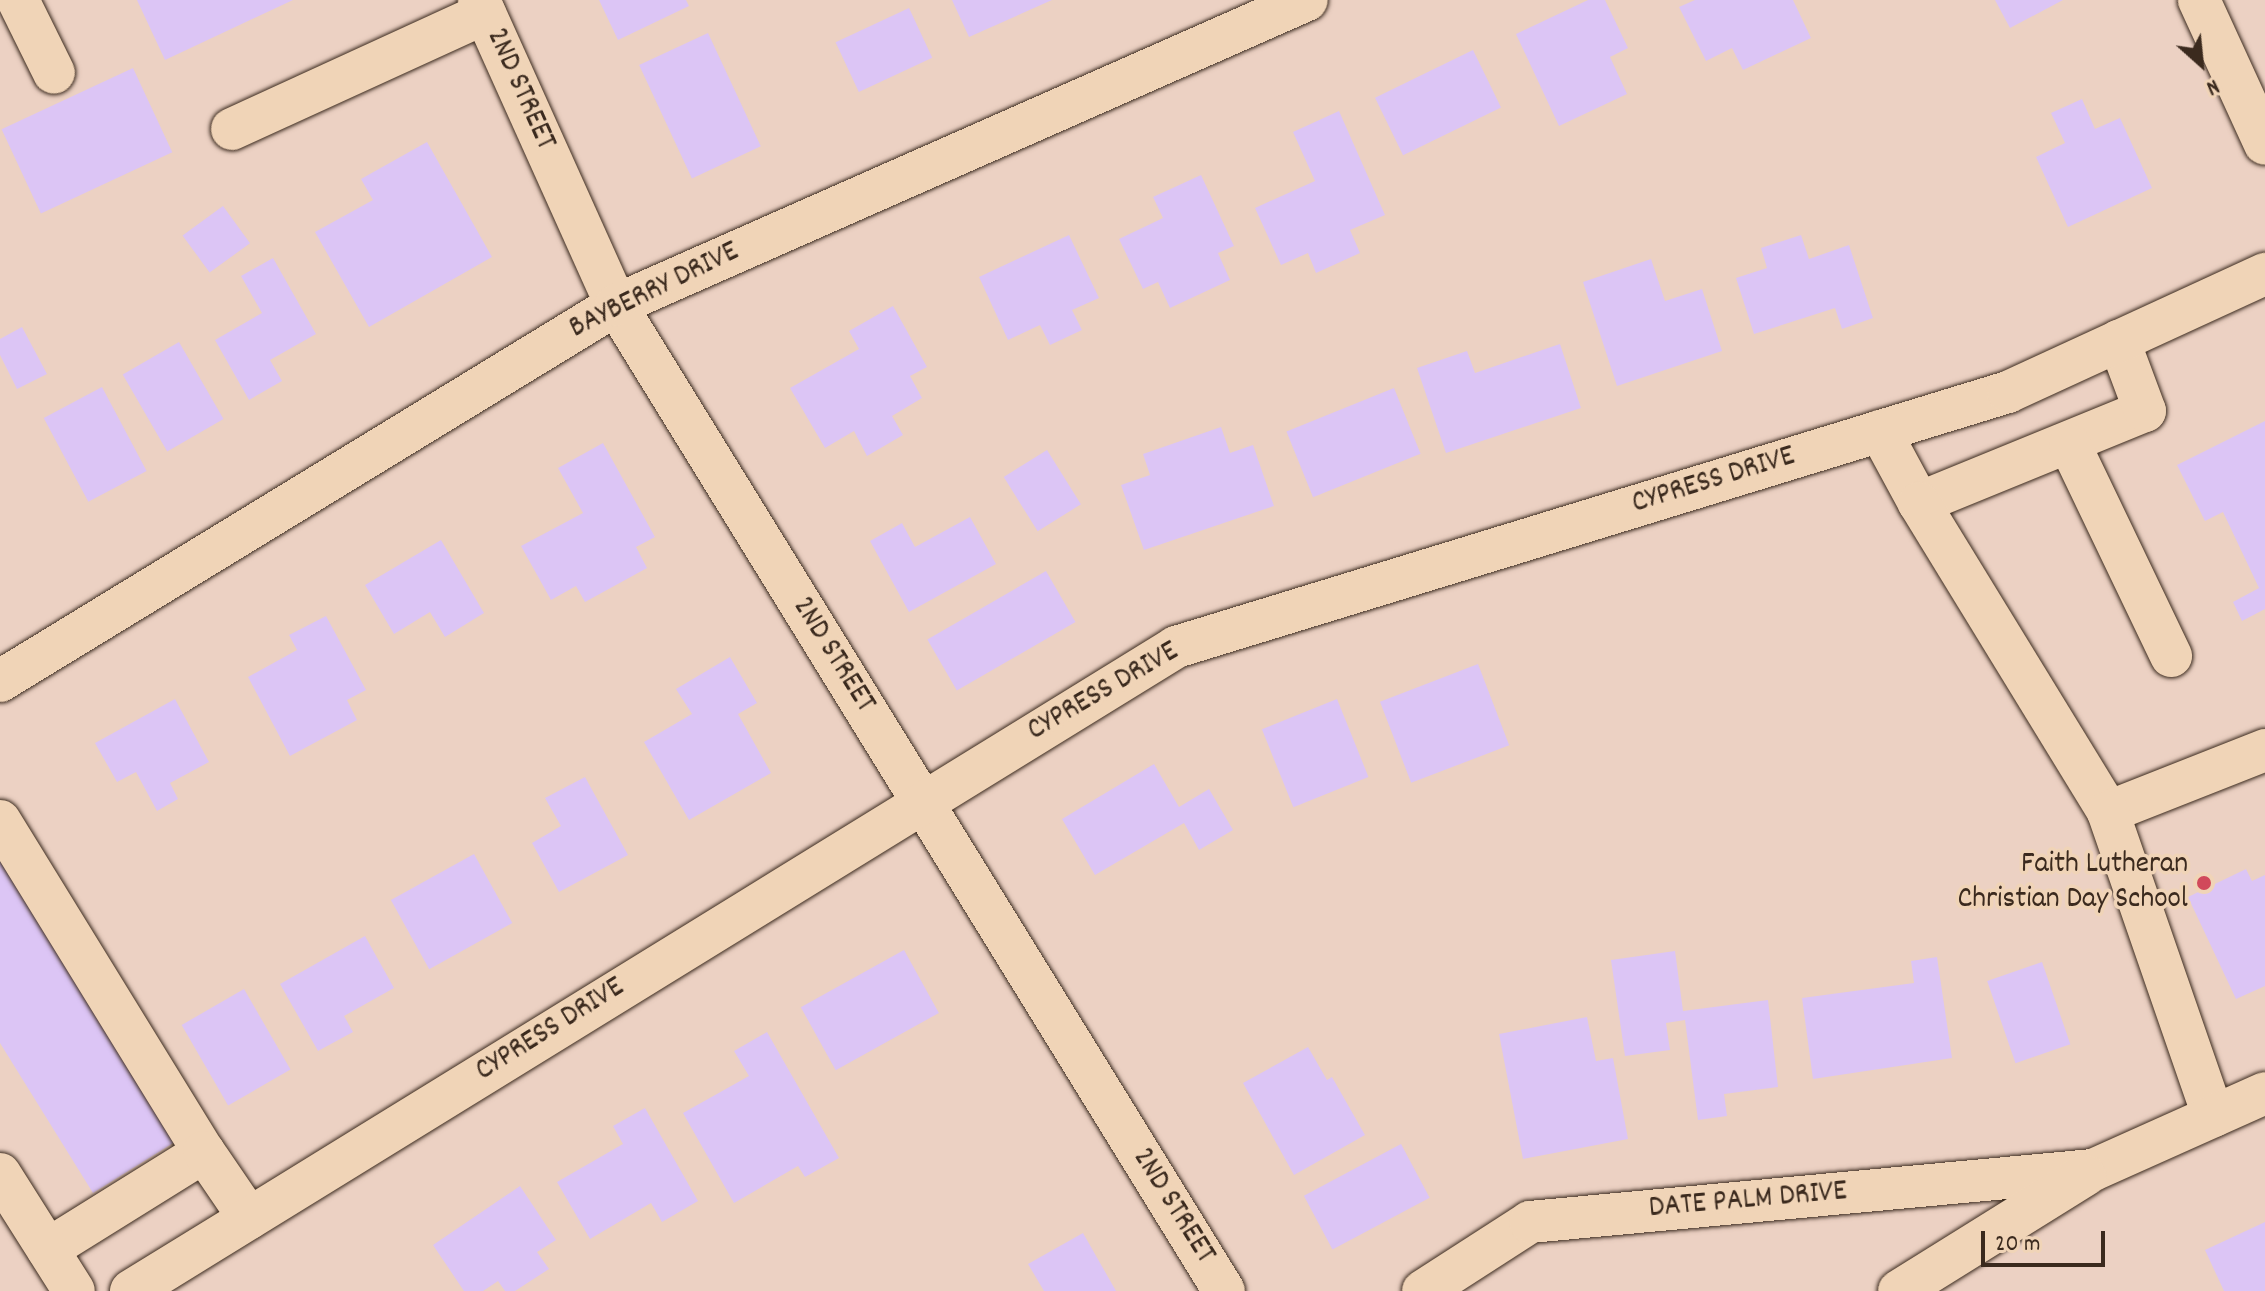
<!DOCTYPE html>
<html>
<head>
<meta charset="utf-8">
<style>
	body { margin:0 }
	#map { position:relative; width:2265px; height:1291px; overflow:hidden; background:#ecd1c3; font-family:Dekko,sans-serif }
	div>[style] { position:absolute }
	[style*='--x'] { left:calc(var(--x)*1px); top:calc(var(--y)*1px); width:calc(var(--w)*1px); rotate:calc(var(--a)*1deg) }
	.building>* { inset:0; background:#dcc5f5; transform-origin:0 0 }
	.roads { filter:drop-shadow(0 0 2px #3b2a1e) drop-shadow(0 0 2px #3b2a1e) }
	.minor>* { height:42px; margin:-21px; padding:0 21px; transform-origin:21px; border-radius:21px; background:#f0d4b7 }
	.dots>* { width:22px; height:22px; translate:-50% -50%; box-sizing:border-box; border:4px solid #f0d4b7; border-radius:50% }
	span { translate:-50% -50%; white-space:nowrap; text-align:center; line-height:1.15; -webkit-text-stroke:7px #f0d4b7; paint-order:stroke }
	.street-label { font-size:30px; color:#3b2a1e }
	.poi-label { font-size:30px; color:#3b2a1e }
	.right { translate:-100% -50%; text-align:right }
	.north { position:absolute; left:2161px; top:24px; width:80px; height:80px; -webkit-text-stroke:6px #f0d4b7; paint-order:stroke; rotate:153deg; font-size:22px; font-weight:700; line-height:32px; text-align:center; color:#3b2a1e }
	.north::after { content:''; display:block; margin:auto; width:28px; height:36px; background:#3b2a1e; clip-path:polygon(50% 0,100% 100%,50% 72%,0 100%) }
	.scale { position:absolute; left:1981px; top:1231px; width:124px; height:36px; box-sizing:border-box; border:4px solid #3b2a1e; border-top:0; padding-left:10px; font-size:24px; line-height:28px; white-space:nowrap; color:#3b2a1e; -webkit-text-stroke:6px #f0d4b7; paint-order:stroke }
</style>
</head>
<body>
<div id="map">
	<div class="building">
		<i style="clip-path:polygon(137px 0,293px 0,165px 60px)"></i>
		<i style="clip-path:polygon(599px 0,686px 0,689px 6px,618px 40px)"></i>
		<i style="clip-path:polygon(952px 0,1052px 0,969px 37px)"></i>
		<i style="clip-path:polygon(1588px 0,1605px 0,1628px 48px,1610px 57px,1627px 94px,1559px 126px,1516px 34px)"></i>
		<i style="clip-path:polygon(1695px 0,1793px 0,1811px 38px,1743px 70px,1732px 48px,1706px 61px,1679px 7px)"></i>
		<i style="clip-path:polygon(1995px 0,2063px 0,2010px 28px)"></i>
		<i style="left:909px;top:8px;width:55px;height:81px;rotate:65deg"></i>
		<i style="left:708px;top:33px;width:125px;height:76px;rotate:65deg"></i>
		<i style="left:1473px;top:50px;width:64px;height:109px;rotate:64deg"></i>
		<i style="left:133px;top:68px;width:93px;height:145px;rotate:65deg"></i>
		<i style="clip-path:polygon(2082px 99px,2095px 129px,2120px 118px,2152px 188px,2068px 227px,2036px 157px,2065px 143px,2051px 113px)"></i>
		<i style="clip-path:polygon(1339px 111px,1385px 215px,1350px 230px,1360px 253px,1316px 273px,1308px 253px,1281px 265px,1255px 208px,1315px 181px,1293px 132px)"></i>
		<i style="clip-path:polygon(427px 142px,492px 257px,369px 327px,315px 232px,373px 200px,361px 179px)"></i>
		<i style="clip-path:polygon(1201px 175px,1234px 246px,1218px 253px,1230px 280px,1170px 308px,1158px 282px,1143px 289px,1119px 239px,1163px 218px,1153px 197px)"></i>
		<i style="left:223px;top:206px;width:46px;height:50px;rotate:54deg"></i>
		<i style="clip-path:polygon(1069px 235px,1099px 298px,1072px 310px,1082px 330px,1050px 345px,1040px 325px,1008px 340px,979px 277px)"></i>
		<i style="clip-path:polygon(1801px 235px,1809px 259px,1849px 245px,1873px 318px,1842px 329px,1835px 308px,1754px 334px,1736px 278px,1767px 268px,1761px 248px)"></i>
		<i style="clip-path:polygon(273px 258px,316px 334px,270px 360px,282px 381px,249px 400px,215px 340px,262px 313px,241px 276px)"></i>
		<i style="clip-path:polygon(1651px 259px,1665px 301px,1702px 289px,1722px 351px,1617px 386px,1583px 282px)"></i>
		<i style="clip-path:polygon(893px 306px,927px 367px,910px 376px,922px 398px,892px 416px,903px 435px,867px 456px,854px 431px,825px 448px,790px 388px,859px 349px,849px 331px)"></i>
		<i style="clip-path:polygon(22px 327px,47px 374px,17px 389px,0 355px,0 339px)"></i>
		<i style="left:179px;top:342px;width:89px;height:65px;rotate:60deg"></i>
		<i style="clip-path:polygon(1560px 344px,1581px 408px,1446px 453px,1417px 368px,1467px 351px,1475px 373px)"></i>
		<i style="left:102px;top:387px;width:95px;height:66px;rotate:62deg"></i>
		<i style="left:1394px;top:388px;width:71px;height:116px;rotate:68deg"></i>
		<i style="clip-path:polygon(2265px 421px,2265px 609px,2242px 621px,2233px 602px,2259px 588px,2223px 512px,2205px 521px,2177px 465px)"></i>
		<i style="clip-path:polygon(1221px 427px,1230px 453px,1253px 445px,1274px 506px,1144px 550px,1121px 485px,1150px 475px,1143px 454px)"></i>
		<i style="clip-path:polygon(603px 443px,655px 537px,636px 547px,647px 568px,585px 602px,576px 586px,551px 600px,521px 546px,583px 513px,558px 468px)"></i>
		<i style="left:1047px;top:450px;width:64px;height:51px;rotate:58deg"></i>
		<i style="clip-path:polygon(970px 517px,996px 564px,909px 612px,870px 541px,902px 523px,915px 547px)"></i>
		<i style="clip-path:polygon(441px 540px,484px 613px,445px 637px,430px 612px,394px 634px,365px 585px)"></i>
		<i style="left:1046px;top:571px;width:59px;height:137px;rotate:60deg"></i>
		<i style="clip-path:polygon(326px 616px,366px 690px,347px 700px,357px 720px,290px 756px,248px 677px,297px 650px,289px 635px)"></i>
		<i style="clip-path:polygon(730px 657px,757px 703px,738px 714px,771px 773px,689px 820px,644px 742px,692px 714px,676px 689px)"></i>
		<i style="left:1478px;top:664px;width:87px;height:105px;rotate:69deg"></i>
		<i style="clip-path:polygon(175px 699px,209px 762px,170px 783px,178px 799px,157px 811px,136px 772px,117px 782px,95px 743px)"></i>
		<i style="left:1337px;top:699px;width:84px;height:81px;rotate:68deg"></i>
		<i style="clip-path:polygon(1154px 764px,1179px 807px,1209px 789px,1233px 830px,1199px 850px,1184px 823px,1095px 875px,1062px 819px)"></i>
		<i style="clip-path:polygon(585px 777px,628px 855px,559px 892px,532px 843px,561px 826px,545px 798px)"></i>
		<i style="clip-path:polygon(0 851px,178px 1140px,93px 1193px,0 1043px)"></i>
		<i style="left:474px;top:854px;width:79px;height:95px;rotate:61deg"></i>
		<i style="clip-path:polygon(2246px 869px,2252px 881px,2265px 875px,2265px 986px,2236px 999px,2188px 897px)"></i>
		<i style="clip-path:polygon(365px 936px,394px 988px,344px 1016px,353px 1032px,318px 1051px,280px 984px)"></i>
		<i style="left:904px;top:950px;width:72px;height:118px;rotate:61deg"></i>
		<i style="clip-path:polygon(1675px 951px,1683px 1011px,1768px 1000px,1778px 1087px,1724px 1094px,1727px 1116px,1698px 1120px,1685px 1020px,1666px 1023px,1670px 1050px,1625px 1056px,1611px 960px)"></i>
		<i style="clip-path:polygon(1937px 957px,1952px 1058px,1813px 1079px,1802px 998px,1914px 983px,1911px 961px)"></i>
		<i style="left:2042px;top:962px;width:87px;height:58px;rotate:71deg"></i>
		<i style="left:244px;top:989px;width:93px;height:72px;rotate:60deg"></i>
		<i style="clip-path:polygon(1587px 1017px,1596px 1061px,1613px 1058px,1628px 1139px,1523px 1159px,1499px 1034px)"></i>
		<i style="clip-path:polygon(767px 1032px,839px 1158px,805px 1177px,798px 1166px,734px 1203px,683px 1113px,749px 1076px,734px 1051px)"></i>
		<i style="clip-path:polygon(1308px 1047px,1327px 1080px,1332px 1077px,1365px 1135px,1294px 1175px,1243px 1083px)"></i>
		<i style="clip-path:polygon(645px 1108px,698px 1201px,662px 1222px,651px 1203px,590px 1239px,557px 1182px,623px 1144px,613px 1126px)"></i>
		<i style="left:1401px;top:1144px;width:61px;height:110px;rotate:62deg"></i>
		<i style="clip-path:polygon(520px 1186px,556px 1240px,537px 1252px,549px 1269px,515px 1291px,505px 1291px,498px 1281px,483px 1291px,464px 1291px,433px 1245px)"></i>
		<i style="clip-path:polygon(2265px 1222px,2265px 1291px,2224px 1291px,2205px 1250px)"></i>
		<i style="clip-path:polygon(1083px 1233px,1116px 1291px,1044px 1291px,1028px 1264px)"></i>
	</div>
	<div class="roads">
		<div class="minor">
			<i style="--x:18;--y:0;--w:81;--a:63.7"></i>
			<i style="--x:479;--y:0;--w:334;--a:65.8"></i>
			<i style="--x:616;--y:305;--w:1158;--a:58.34"></i>
			<i style="--x:2199;--y:0;--w:158;--a:65.4"></i>
			<i style="--x:232;--y:129;--w:278;--a:-24.6"></i>
			<i style="--x:1880;--y:431;--w:82;--a:61.6"></i>
			<i style="--x:1919;--y:503;--w:244;--a:-22.2"></i>
			<i style="--x:2145;--y:411;--w:75;--a:-110.4"></i>
			<i style="--x:2070;--y:445;--w:234;--a:64.4"></i>
			<i style="--x:1919;--y:503;--w:362;--a:58.5"></i>
			<i style="--x:2108;--y:812;--w:169;--a:-21.5"></i>
			<i style="--x:0;--y:681;--w:722;--a:-31.4"></i>
			<i style="--x:616;--y:305;--w:755;--a:-23.82"></i>
			<i style="--x:2108;--y:812;--w:322;--a:70.9"></i>
			<i style="--x:0;--y:821;--w:389;--a:58.4"></i>
			<i style="--x:204;--y:1152;--w:184;--a:148.1"></i>
			<i style="--x:204;--y:1152;--w:80;--a:55.7"></i>
			<i style="--x:0;--y:1174;--w:138;--a:57.7"></i>
			<i style="--x:131;--y:1291;--w:1228;--a:-31.64"></i>
			<i style="--x:1176;--y:647;--w:870;--a:-17.04"></i>
			<i style="--x:2008;--y:392;--w:283;--a:-24.7"></i>
			<i style="--x:1423;--y:1291;--w:127;--a:-32.8"></i>
			<i style="--x:1530;--y:1222;--w:565;--a:-5.28"></i>
			<i style="--x:2093;--y:1170;--w:188;--a:-24.1"></i>
			<i style="--x:1899;--y:1291;--w:219;--a:-31.9"></i>
		</div>
	</div>
	<div class="dots">
		<i style="left:2204px;top:883px;background:#d1495b"></i>
	</div>
	<div class="street-label">
		<span style="left:519px;top:90px;rotate:66deg">2ND STREET</span>
		<span style="left:655px;top:292px;rotate:-26deg">BAYBERRY DRIVE</span>
		<span style="left:1714px;top:482px;rotate:-17deg">CYPRESS DRIVE</span>
		<span style="left:832px;top:656px;rotate:58deg">2ND STREET</span>
		<span style="left:1104px;top:693px;rotate:-30deg">CYPRESS DRIVE</span>
		<span style="left:551px;top:1031px;rotate:-32deg">CYPRESS DRIVE</span>
		<span style="left:1748px;top:1202px;rotate:-5deg">DATE PALM DRIVE</span>
		<span style="left:1172px;top:1207px;rotate:58deg">2ND STREET</span>
	</div>
	<div class="poi-label">
		<span class="right" style="left:2188px;top:883px">Faith Lutheran<br>Christian Day School</span>
	</div>
	<div class="north">N</div>
	<div class="scale">20 m</div>
</div>
</body>
</html>
